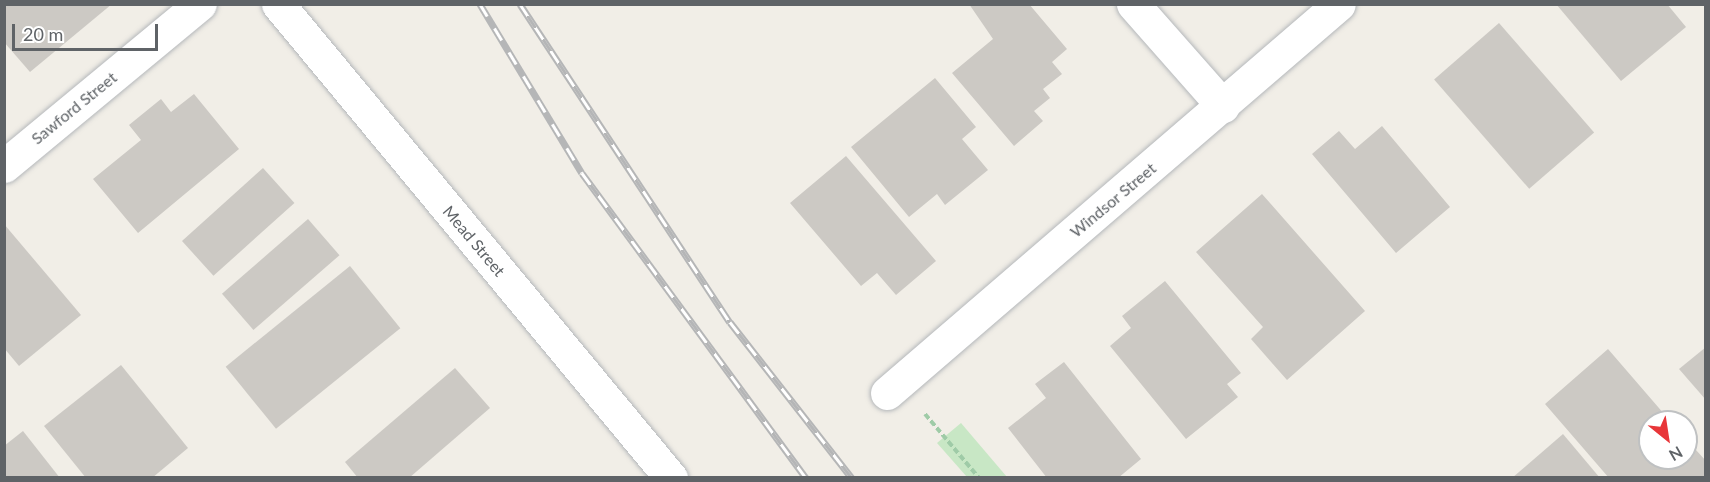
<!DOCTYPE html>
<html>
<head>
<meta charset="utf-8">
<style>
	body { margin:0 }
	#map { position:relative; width:1710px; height:482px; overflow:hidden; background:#f1eee7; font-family:Lato,sans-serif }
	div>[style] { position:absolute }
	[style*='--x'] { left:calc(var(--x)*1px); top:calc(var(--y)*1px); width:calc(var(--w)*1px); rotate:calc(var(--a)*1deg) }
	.green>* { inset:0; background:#c8e7c5 }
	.building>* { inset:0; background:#ccc9c4; transform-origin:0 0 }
	.path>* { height:4px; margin-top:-2px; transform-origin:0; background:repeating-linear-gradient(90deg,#9fcba7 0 6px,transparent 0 9px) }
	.roads { filter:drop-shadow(0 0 2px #b5b8bb) drop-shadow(0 0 2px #b5b8bb) }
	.street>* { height:33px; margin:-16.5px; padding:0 16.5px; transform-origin:16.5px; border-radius:16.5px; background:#fff }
	.rail>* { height:7px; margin-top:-3.5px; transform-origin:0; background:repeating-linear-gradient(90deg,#fff 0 14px,#b5b6b7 0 28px); box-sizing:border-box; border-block:2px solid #b5b6b7 }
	span { translate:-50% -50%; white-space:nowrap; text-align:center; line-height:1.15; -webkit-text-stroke:4.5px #fff; paint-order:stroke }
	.street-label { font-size:16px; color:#5f6367 }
	.frame { position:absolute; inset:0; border:6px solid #5f6367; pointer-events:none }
	.north { position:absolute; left:1638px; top:410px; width:60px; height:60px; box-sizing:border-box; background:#fff; border:2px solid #bfc1c2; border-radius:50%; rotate:150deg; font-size:16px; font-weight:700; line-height:24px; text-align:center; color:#5f6367 }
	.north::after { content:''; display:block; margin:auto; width:21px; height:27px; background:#e83639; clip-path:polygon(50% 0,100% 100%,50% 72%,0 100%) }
	.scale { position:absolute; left:12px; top:24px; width:146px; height:27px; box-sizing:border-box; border:3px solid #5f6367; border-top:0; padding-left:8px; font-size:18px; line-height:21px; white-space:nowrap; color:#5f6367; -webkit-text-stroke:4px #fff; paint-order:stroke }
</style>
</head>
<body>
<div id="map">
	<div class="green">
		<i style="clip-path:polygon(961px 423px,1007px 477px,967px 477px,937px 443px)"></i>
	</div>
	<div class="building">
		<i style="clip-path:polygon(4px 4px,112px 4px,30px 72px,4px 42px)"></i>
		<i style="clip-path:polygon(969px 4px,1029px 4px,1067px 49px,1052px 62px,1062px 74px,1043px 89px,1050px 98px,1034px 111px,1043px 121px,1014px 146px,952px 73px,993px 39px)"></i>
		<i style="clip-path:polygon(1556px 4px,1667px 4px,1686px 27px,1621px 81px)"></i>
		<i style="left:1499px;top:23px;width:145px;height:86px;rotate:49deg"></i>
		<i style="clip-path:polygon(935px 78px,976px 127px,962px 139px,988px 170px,945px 205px,937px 194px,909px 217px,851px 147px)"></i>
		<i style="clip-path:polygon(194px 94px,239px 149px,138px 233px,93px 179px,141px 140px,129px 125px,161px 99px,171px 112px)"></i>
		<i style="clip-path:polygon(1382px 126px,1450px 207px,1396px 253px,1312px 154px,1339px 131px,1355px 149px)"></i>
		<i style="clip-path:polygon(846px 156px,936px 261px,896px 295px,877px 273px,861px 286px,790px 203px)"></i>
		<i style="left:263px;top:168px;width:47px;height:109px;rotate:48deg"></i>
		<i style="clip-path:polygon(1262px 194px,1365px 311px,1287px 380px,1251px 339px,1263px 327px,1196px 252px)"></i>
		<i style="left:308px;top:219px;width:48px;height:114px;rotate:49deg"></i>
		<i style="clip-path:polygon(4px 224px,81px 315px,19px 366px,4px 348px)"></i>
		<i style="left:350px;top:266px;width:80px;height:160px;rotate:51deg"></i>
		<i style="clip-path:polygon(1165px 281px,1241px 373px,1227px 384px,1238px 397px,1186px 439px,1110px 346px,1131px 328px,1122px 316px)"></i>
		<i style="clip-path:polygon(1706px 347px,1706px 400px,1679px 369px)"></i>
		<i style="clip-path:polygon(1608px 349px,1671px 422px,1650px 422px,1650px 458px,1686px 458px,1686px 439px,1706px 461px,1706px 478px,1609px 478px,1545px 404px)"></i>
		<i style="clip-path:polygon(1064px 362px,1141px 459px,1118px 478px,1047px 478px,1008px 428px,1046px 398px,1035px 384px)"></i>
		<i style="clip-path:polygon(121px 365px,188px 448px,152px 478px,86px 478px,44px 426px)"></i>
		<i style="clip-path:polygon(455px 368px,490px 408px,409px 478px,358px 478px,345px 462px)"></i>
		<i style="clip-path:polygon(23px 431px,60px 478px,4px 478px,4px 446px)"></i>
		<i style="clip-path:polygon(1563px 434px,1600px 478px,1512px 478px)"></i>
	</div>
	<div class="path">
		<i style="--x:925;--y:414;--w:84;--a:49.8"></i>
	</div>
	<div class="roads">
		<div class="street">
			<i style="--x:278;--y:4;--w:616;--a:50.34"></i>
			<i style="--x:1133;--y:4;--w:136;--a:48.6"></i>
			<i style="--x:4;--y:166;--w:254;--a:-39.6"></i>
			<i style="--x:887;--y:393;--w:596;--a:-40.72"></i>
		</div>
	</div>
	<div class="rail">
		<i style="--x:480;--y:4;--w:197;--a:58.9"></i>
		<i style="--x:582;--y:173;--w:378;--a:53.7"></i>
		<i style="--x:520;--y:4;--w:381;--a:56.6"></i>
		<i style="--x:730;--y:322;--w:198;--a:52"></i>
	</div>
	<div class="street-label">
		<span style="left:74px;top:108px;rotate:-39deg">Sawford Street</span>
		<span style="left:1113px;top:200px;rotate:-40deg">Windsor Street</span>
		<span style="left:474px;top:241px;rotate:50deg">Mead Street</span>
	</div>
	<div class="frame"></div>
	<div class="north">N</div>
	<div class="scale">20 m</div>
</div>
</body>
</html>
